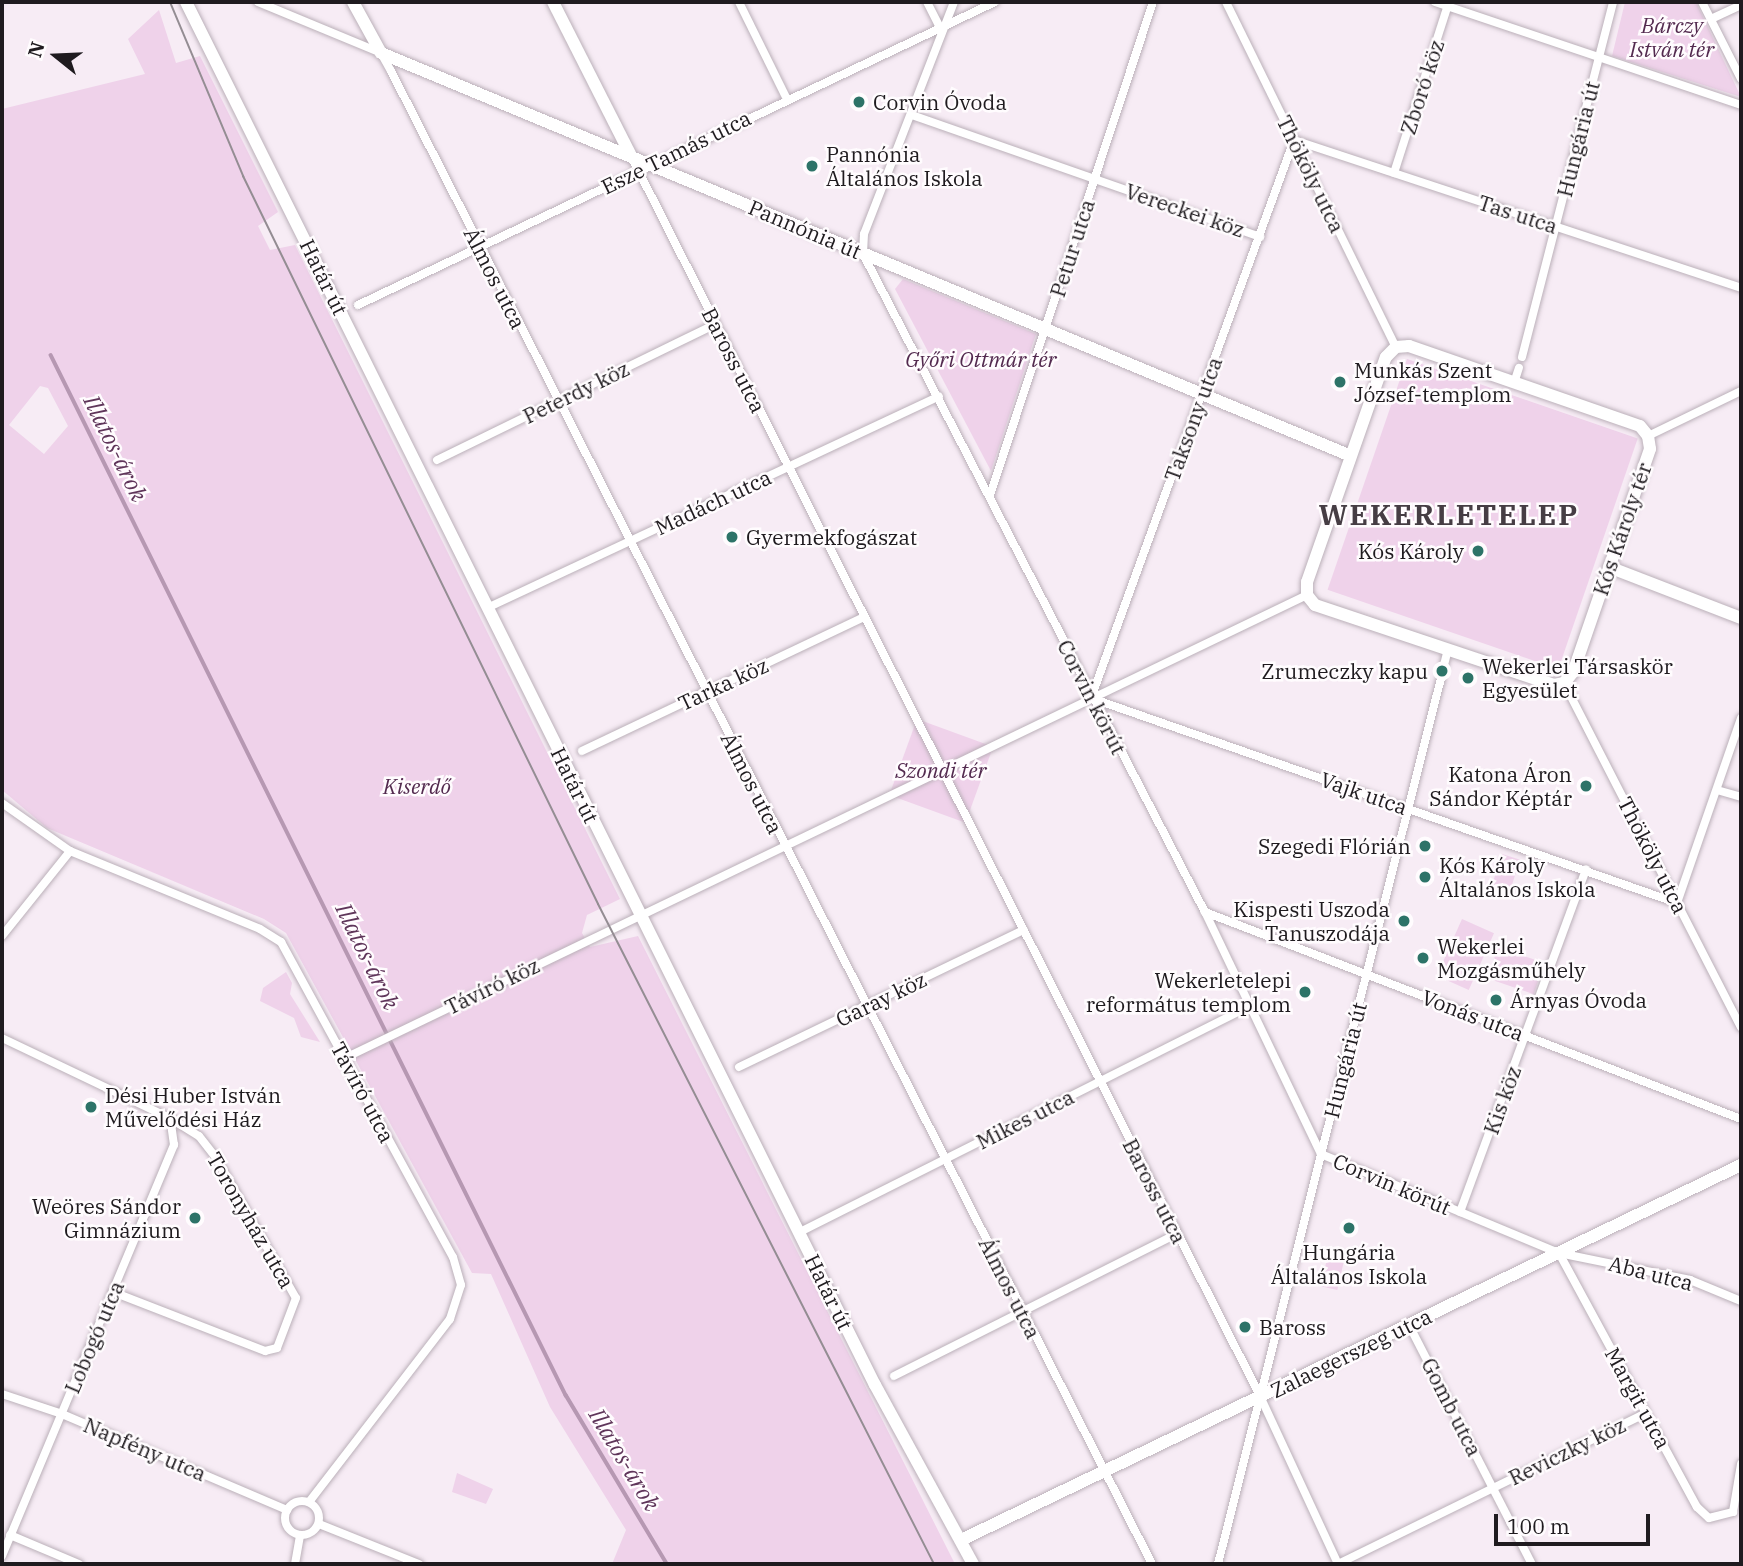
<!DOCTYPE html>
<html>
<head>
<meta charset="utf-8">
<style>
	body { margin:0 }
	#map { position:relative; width:1743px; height:1566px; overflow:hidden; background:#f7ecf5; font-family:"IBM Plex Serif",serif }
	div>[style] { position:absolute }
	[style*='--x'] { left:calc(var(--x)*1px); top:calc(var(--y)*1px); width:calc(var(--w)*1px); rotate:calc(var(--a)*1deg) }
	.green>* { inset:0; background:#efd2ea; transform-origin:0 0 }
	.stream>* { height:3.5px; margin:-1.75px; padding:0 1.75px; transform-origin:1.75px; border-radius:1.75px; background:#b698b2 }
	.roads { filter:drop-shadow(0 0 2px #bbb0b9) drop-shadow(0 0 2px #bbb0b9) }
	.street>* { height:8px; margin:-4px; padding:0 4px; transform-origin:4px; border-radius:4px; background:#fff }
	.street>.ring { margin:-4px; padding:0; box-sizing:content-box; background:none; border:8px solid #fff; border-radius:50% }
	.secondary>* { height:12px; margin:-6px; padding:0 6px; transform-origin:6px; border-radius:6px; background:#fff }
	.tram>* { height:2px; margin:-1px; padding:0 1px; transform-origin:1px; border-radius:1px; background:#948d93 }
	.dots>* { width:19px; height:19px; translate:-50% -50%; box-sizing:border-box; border:4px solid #fffcfe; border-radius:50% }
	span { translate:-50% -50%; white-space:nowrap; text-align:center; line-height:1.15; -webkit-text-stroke:5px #fffcfe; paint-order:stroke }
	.park-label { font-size:21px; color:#532a4f; font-style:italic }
	.street-label { font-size:21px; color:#1f1b1f }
	.poi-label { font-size:21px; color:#1f1b1f }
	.left { translate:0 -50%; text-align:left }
	.right { translate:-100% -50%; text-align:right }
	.water-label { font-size:23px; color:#5f355a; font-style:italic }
	.district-label { font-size:28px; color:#463d44; font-weight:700; letter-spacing:2px }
	.frame { position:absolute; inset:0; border:4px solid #1f1b1f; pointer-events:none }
	.north { position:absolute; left:21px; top:21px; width:70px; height:70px; -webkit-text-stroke:5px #fffcfe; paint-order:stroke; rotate:288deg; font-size:19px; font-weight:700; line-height:28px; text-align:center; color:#1f1b1f }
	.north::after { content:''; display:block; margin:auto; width:24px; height:32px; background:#1f1b1f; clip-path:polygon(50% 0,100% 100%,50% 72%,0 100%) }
	.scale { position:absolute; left:1494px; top:1514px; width:156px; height:32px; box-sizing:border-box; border:4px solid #1f1b1f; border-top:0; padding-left:9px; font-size:21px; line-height:24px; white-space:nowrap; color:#1f1b1f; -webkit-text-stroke:5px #fffcfe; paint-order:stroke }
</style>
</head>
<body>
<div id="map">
	<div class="green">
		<i style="clip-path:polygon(1625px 2px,1696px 2px,1741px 97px,1612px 56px)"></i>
		<i style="clip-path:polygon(evenodd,159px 10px,176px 63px,200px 56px,278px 212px,258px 226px,270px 250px,295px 245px,620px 899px,587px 915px,582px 933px,590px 947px,638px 936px,955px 1564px,612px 1564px,626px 1530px,550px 1407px,491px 1274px,472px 1273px,286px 933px,264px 919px,47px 828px,2px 790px,2px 109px,145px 74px,128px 39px,159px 10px,40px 386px,48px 388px,68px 426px,44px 454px,9px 425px,40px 386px)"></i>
		<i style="clip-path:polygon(903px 279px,1036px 334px,991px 471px,895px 289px)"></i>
		<i style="left:1407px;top:359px;width:244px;height:244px;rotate:19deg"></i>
		<i style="left:917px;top:719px;width:81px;height:81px;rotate:20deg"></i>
		<i style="left:1502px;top:854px;width:19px;height:34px;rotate:18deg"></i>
		<i style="left:1462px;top:919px;width:35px;height:62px;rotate:24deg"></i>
		<i style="left:1498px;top:947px;width:49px;height:33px;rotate:19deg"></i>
		<i style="clip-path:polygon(286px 972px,292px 983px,290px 994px,320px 1042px,301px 1037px,294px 1018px,260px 1001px,263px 988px)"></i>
		<i style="left:1327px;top:1259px;width:17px;height:28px;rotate:13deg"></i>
		<i style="clip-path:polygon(457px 1473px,493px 1489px,486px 1504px,452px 1492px)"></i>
	</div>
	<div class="stream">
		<i style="--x:51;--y:355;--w:1161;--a:63.66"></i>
		<i style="--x:566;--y:1395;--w:197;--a:59.1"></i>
	</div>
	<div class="roads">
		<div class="street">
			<i style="--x:258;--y:2;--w:133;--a:22.5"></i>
			<i style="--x:381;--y:53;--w:21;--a:61"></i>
			<i style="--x:391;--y:71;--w:1676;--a:62.99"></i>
			<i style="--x:739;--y:2;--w:108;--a:63.7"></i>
			<i style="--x:927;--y:2;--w:29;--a:63"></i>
			<i style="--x:954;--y:2;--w:249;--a:111.2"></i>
			<i style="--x:864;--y:234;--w:20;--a:93"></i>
			<i style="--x:863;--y:254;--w:742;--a:62.54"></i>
			<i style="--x:1205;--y:912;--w:268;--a:64.4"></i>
			<i style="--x:1321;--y:1154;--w:258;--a:22.6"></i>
			<i style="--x:1559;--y:1253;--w:134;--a:11.6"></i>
			<i style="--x:1690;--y:1280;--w:55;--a:22.4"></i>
			<i style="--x:1226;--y:2;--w:385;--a:63.8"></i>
			<i style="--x:1435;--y:2;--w:323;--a:18.6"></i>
			<i style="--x:1702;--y:2;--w:86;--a:63.1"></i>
			<i style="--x:1711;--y:19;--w:33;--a:-25"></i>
			<i style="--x:912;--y:115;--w:369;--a:19.3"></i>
			<i style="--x:1294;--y:140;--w:594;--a:109.99"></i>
			<i style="--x:1091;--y:698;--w:621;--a:19.28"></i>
			<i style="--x:1294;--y:140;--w:471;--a:18.3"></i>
			<i style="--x:631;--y:156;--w:1390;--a:63.1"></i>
			<i style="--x:1260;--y:1396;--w:185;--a:65.1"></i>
			<i style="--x:1394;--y:173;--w:180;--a:-72.2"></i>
			<i style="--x:358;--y:305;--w:705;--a:-25.44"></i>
			<i style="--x:1522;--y:357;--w:366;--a:-75.6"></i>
			<i style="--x:1514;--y:383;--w:16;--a:-72"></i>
			<i style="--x:1648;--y:436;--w:103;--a:-25.8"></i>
			<i style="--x:437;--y:460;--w:310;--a:-26"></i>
			<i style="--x:990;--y:495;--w:519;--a:-71.7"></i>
			<i style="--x:487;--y:608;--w:499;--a:-25.1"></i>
			<i style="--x:1444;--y:665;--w:16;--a:-76"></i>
			<i style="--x:1564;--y:683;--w:387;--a:62.8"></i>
			<i style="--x:582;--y:751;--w:312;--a:-25.4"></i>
			<i style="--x:1717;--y:790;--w:25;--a:16"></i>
			<i style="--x:2;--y:803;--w:83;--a:35.2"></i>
			<i style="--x:70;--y:851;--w:205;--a:22.3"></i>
			<i style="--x:260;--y:929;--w:25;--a:32"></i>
			<i style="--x:281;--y:942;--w:359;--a:61.4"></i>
			<i style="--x:453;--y:1257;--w:29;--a:74"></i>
			<i style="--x:461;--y:1285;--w:36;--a:108"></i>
			<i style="--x:450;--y:1319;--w:231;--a:127.6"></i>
			<i style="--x:1677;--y:903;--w:196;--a:-70.9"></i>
			<i style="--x:1205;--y:912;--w:575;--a:21.12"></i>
			<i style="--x:2;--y:936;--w:109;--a:-51.3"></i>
			<i style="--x:2;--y:1038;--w:186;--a:25.5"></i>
			<i style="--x:170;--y:1118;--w:34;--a:32"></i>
			<i style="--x:199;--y:1136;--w:28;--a:52"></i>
			<i style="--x:216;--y:1158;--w:161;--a:60.3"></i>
			<i style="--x:296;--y:1298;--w:53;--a:110.8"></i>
			<i style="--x:277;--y:1348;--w:12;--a:166"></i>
			<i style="--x:265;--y:1351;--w:163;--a:-158.8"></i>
			<i style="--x:345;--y:1058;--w:1068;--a:-25.7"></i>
			<i style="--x:739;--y:1067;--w:316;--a:-25.7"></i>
			<i style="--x:1460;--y:1212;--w:365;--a:-69.8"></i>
			<i style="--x:800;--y:1232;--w:504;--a:-26.67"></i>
			<i style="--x:1559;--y:1253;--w:289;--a:61.5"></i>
			<i style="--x:1697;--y:1507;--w:16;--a:43"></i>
			<i style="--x:1709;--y:1518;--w:25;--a:-14"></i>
			<i style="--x:1733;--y:1512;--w:49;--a:-80.5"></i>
			<i style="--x:1409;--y:1325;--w:269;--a:62.8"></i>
			<i style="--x:894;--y:1376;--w:316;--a:-26.7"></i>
			<i style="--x:2;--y:1394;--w:63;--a:18.4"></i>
			<i style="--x:62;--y:1414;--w:245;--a:23.1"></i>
			<i class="ring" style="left:285px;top:1501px;width:26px;height:26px"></i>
			<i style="--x:319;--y:1524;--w:108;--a:21.8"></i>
			<i style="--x:10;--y:1535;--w:75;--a:22.8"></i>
			<i style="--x:2;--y:1556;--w:446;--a:-67.3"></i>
			<i style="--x:174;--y:1145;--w:27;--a:-98"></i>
			<i style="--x:295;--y:1564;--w:29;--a:-80"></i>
			<i style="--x:1218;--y:1564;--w:914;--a:-75.87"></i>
			<i style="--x:1338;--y:1564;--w:343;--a:-26.1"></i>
		</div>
		<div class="secondary">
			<i style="--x:186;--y:2;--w:1545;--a:63.52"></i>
			<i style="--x:875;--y:1385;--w:204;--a:61.3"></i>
			<i style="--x:353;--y:2;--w:58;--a:61.2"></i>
			<i style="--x:381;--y:53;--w:1050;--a:22.56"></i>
			<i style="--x:553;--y:2;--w:170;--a:63.1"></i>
			<i style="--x:1409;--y:346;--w:244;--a:19.1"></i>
			<i style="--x:1640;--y:426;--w:13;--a:51"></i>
			<i style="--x:1648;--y:436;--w:13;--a:81"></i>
			<i style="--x:1650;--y:449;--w:236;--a:109"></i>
			<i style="--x:1573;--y:672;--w:14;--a:129"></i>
			<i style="--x:1564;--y:683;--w:10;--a:169"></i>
			<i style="--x:1554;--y:685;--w:252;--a:-161.5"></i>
			<i style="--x:1315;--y:605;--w:13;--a:-129"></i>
			<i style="--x:1307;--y:595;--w:13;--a:-90"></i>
			<i style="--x:1307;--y:582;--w:238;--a:-70.7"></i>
			<i style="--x:1386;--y:357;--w:14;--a:-45"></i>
			<i style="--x:1396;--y:347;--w:13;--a:-4"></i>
			<i style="--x:1609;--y:567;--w:142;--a:21.1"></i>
			<i style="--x:961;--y:1540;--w:865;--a:-25.68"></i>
		</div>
	</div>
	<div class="tram">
		<i style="--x:170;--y:2;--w:189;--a:67.2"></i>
		<i style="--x:243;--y:176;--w:810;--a:64"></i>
		<i style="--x:598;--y:904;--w:741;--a:63.02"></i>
	</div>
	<div class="dots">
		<i style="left:859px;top:102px;background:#2d7368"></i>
		<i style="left:812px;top:166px;background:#2d7368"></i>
		<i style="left:1340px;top:382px;background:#2d7368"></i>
		<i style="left:732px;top:537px;background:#2d7368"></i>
		<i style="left:1478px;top:551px;background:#2d7368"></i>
		<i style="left:1442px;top:671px;background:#2d7368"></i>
		<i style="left:1468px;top:678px;background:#2d7368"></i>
		<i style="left:1586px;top:786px;background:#2d7368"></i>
		<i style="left:1425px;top:846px;background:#2d7368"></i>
		<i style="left:1425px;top:877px;background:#2d7368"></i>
		<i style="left:1404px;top:921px;background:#2d7368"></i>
		<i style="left:1423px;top:958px;background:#2d7368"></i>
		<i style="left:1305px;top:992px;background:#2d7368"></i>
		<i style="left:1496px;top:1000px;background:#2d7368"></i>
		<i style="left:91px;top:1107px;background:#2d7368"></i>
		<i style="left:195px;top:1218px;background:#2d7368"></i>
		<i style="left:1349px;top:1228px;background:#2d7368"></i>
		<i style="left:1245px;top:1327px;background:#2d7368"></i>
	</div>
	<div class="park-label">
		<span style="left:1672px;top:37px">Bárczy<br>István tér</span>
		<span style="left:981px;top:359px">Győri Ottmár tér</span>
		<span style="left:941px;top:770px">Szondi tér</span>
		<span style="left:417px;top:786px">Kiserdő</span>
	</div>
	<div class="street-label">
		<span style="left:1422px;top:87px;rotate:-72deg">Zboró köz</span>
		<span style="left:1578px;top:139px;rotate:-76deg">Hungária út</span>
		<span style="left:676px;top:152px;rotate:-26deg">Esze Tamás utca</span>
		<span style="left:1311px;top:174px;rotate:64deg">Thököly utca</span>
		<span style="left:1185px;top:210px;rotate:19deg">Vereckei köz</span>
		<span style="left:1518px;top:214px;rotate:18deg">Tas utca</span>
		<span style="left:805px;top:229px;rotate:23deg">Pannónia út</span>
		<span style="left:1072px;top:248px;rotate:-72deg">Petur utca</span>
		<span style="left:324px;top:277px;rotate:64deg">Határ út</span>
		<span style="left:495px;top:278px;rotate:63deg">Álmos utca</span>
		<span style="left:734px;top:360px;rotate:63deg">Baross utca</span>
		<span style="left:576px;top:392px;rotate:-26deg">Peterdy köz</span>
		<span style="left:1193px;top:419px;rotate:-70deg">Taksony utca</span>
		<span style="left:713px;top:502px;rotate:-25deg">Madách utca</span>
		<span style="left:1622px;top:529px;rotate:-71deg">Kós Károly tér</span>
		<span style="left:723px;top:684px;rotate:-25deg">Tarka köz</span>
		<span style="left:1092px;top:697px;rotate:63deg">Corvin körút</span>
		<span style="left:752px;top:783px;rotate:63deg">Álmos utca</span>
		<span style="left:575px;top:785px;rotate:64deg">Határ út</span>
		<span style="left:1364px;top:793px;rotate:19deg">Vajk utca</span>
		<span style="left:1653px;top:855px;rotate:63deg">Thököly utca</span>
		<span style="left:492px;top:986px;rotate:-26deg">Távíró köz</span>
		<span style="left:881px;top:999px;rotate:-26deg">Garay köz</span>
		<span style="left:1473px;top:1015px;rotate:21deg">Vonás utca</span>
		<span style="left:1345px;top:1060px;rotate:-76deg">Hungária út</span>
		<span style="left:363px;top:1092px;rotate:62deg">Távíró utca</span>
		<span style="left:1502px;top:1100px;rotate:-70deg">Kis köz</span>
		<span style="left:1025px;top:1119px;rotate:-27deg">Mikes utca</span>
		<span style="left:1392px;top:1184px;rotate:23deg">Corvin körút</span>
		<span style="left:1155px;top:1191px;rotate:63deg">Baross utca</span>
		<span style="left:251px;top:1220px;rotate:60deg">Toronyház utca</span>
		<span style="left:1651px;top:1273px;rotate:14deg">Aba utca</span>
		<span style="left:1010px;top:1288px;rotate:63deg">Álmos utca</span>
		<span style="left:829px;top:1292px;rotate:64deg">Határ út</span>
		<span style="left:94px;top:1337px;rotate:-67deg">Lobogó utca</span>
		<span style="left:1351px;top:1353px;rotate:-26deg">Zalaegerszeg utca</span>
		<span style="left:1638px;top:1398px;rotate:61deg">Margit utca</span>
		<span style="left:1452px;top:1407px;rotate:63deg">Gomb utca</span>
		<span style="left:145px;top:1449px;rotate:23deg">Napfény utca</span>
		<span style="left:1567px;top:1451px;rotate:-26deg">Reviczky köz</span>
	</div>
	<div class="poi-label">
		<span class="left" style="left:873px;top:102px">Corvin Óvoda</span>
		<span class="left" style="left:826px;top:166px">Pannónia<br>Általános Iskola</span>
		<span class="left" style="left:1354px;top:382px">Munkás Szent<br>József-templom</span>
		<span class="left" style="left:746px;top:537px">Gyermekfogászat</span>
		<span class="right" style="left:1464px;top:551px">Kós Károly</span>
		<span class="left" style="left:1482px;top:678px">Wekerlei Társaskör<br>Egyesület</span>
		<span class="right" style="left:1428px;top:671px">Zrumeczky kapu</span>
		<span class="right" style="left:1572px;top:786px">Katona Áron<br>Sándor Képtár</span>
		<span class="right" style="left:1411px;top:846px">Szegedi Flórián</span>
		<span class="left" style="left:1439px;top:877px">Kós Károly<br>Általános Iskola</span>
		<span class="right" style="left:1390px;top:921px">Kispesti Uszoda<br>Tanuszodája</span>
		<span class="left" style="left:1437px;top:958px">Wekerlei<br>Mozgásműhely</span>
		<span class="right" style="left:1291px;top:992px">Wekerletelepi<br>református templom</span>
		<span class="left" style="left:1510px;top:1000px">Árnyas Óvoda</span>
		<span class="left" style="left:105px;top:1107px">Dési Huber István<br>Művelődési Ház</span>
		<span class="right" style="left:181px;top:1218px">Weöres Sándor<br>Gimnázium</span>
		<span style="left:1349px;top:1264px">Hungária<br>Általános Iskola</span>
		<span class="left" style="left:1259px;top:1327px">Baross</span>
	</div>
	<div class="water-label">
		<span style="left:116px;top:448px;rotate:64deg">Illatos-árok</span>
		<span style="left:368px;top:956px;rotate:64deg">Illatos-árok</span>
		<span style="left:625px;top:1459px;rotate:59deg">Illatos-árok</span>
	</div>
	<div class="district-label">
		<span style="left:1449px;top:515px">WEKERLETELEP</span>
	</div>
	<div class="frame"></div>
	<div class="north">N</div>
	<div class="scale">100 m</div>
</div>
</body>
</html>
